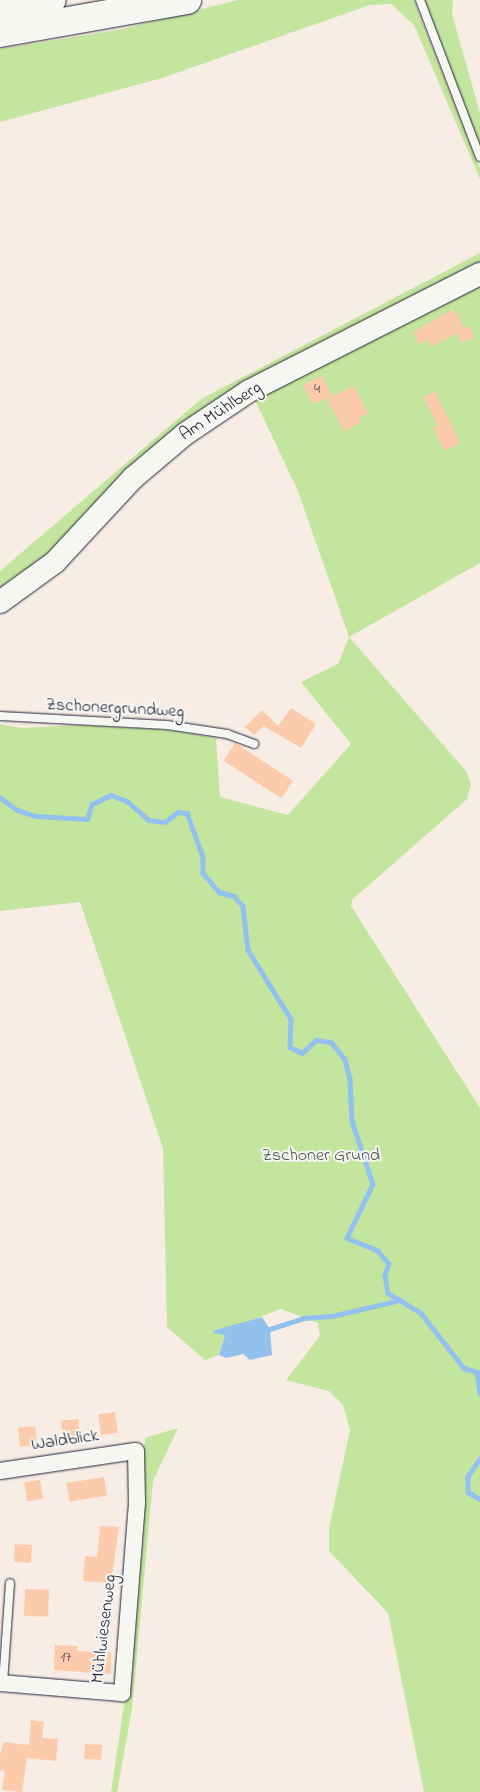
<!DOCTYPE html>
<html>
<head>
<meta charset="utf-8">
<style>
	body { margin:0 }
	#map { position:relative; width:480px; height:1792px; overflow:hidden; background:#f7ede4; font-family:"Indie Flower",sans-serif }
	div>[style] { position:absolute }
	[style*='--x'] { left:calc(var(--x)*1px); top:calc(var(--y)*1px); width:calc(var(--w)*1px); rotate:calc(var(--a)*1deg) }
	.green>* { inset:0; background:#c4e59e }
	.water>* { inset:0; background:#93c1ed }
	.stream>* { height:4.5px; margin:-2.25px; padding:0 2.25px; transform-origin:2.25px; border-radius:2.25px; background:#93c1ed }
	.building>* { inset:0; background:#fccbab; transform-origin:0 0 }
	.roads { filter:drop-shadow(0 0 1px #22223b) drop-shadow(0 0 1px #22223b) }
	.lane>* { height:8px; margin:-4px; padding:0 4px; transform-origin:4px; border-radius:4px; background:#f6f6f2 }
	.street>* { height:16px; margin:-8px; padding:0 8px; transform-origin:8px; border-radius:8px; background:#f6f6f2 }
	.secondary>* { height:22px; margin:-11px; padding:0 11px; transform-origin:11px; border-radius:11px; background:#f6f6f2 }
	.highway>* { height:28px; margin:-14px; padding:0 14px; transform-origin:14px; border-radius:14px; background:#f6f6f2 }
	span { translate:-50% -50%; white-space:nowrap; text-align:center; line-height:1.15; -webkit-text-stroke:4px #f6f6f2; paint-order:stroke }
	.number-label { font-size:15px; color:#584c57 }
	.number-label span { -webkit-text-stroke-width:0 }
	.street-label { font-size:18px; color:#22223b }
	.park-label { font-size:18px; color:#4a5354 }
</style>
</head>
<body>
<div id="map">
	<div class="green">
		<i style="clip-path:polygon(238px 0,414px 0,480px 168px,480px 179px,414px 25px,391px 4px,370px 5px,162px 78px,0 122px,0 49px,123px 29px)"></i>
		<i style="clip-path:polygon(424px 0,453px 0,452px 14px,480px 113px,480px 150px)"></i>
		<i style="clip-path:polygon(480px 253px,480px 266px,243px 387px,0 596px,0 571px,201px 399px)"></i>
		<i style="clip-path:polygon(480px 284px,480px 563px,349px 637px,466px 771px,471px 784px,467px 799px,352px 900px,351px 906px,480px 1108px,480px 1792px,424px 1792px,388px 1613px,329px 1551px,329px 1528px,350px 1430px,343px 1405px,329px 1391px,286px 1380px,320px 1336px,318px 1323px,281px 1309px,234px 1327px,215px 1330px,225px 1335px,219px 1355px,205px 1360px,167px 1327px,163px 1148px,80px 902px,0 911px,0 724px,21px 728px,82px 725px,169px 730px,216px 738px,220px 797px,288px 815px,351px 744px,301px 682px,338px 664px,349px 637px,298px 491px,253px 396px)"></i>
		<i style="clip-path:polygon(178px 1428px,153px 1481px,132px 1709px,117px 1792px,111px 1792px,125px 1698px,145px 1438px)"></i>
	</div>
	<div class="water">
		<i style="clip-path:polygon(262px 1317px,270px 1329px,272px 1355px,250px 1360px,243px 1354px,226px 1358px,219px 1355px,225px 1335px,213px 1333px,215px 1330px)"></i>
	</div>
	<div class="stream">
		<i style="--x:0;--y:797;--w:21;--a:37"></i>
		<i style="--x:17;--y:810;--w:20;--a:18"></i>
		<i style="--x:36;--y:816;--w:51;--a:3.4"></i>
		<i style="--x:87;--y:819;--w:16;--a:-72"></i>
		<i style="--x:92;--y:804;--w:21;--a:-25"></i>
		<i style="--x:111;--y:795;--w:17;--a:21"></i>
		<i style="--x:127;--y:801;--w:29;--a:41"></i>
		<i style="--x:149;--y:820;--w:16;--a:7"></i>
		<i style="--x:165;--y:822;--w:16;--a:-38"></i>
		<i style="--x:178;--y:812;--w:9;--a:6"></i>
		<i style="--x:187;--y:813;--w:47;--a:70"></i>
		<i style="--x:203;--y:857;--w:16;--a:90"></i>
		<i style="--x:203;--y:873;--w:25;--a:50"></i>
		<i style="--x:219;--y:892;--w:16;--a:15"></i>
		<i style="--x:234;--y:896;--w:13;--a:48"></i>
		<i style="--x:243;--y:906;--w:44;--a:83.5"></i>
		<i style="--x:248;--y:950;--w:81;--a:58.1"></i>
		<i style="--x:291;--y:1019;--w:28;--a:92"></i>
		<i style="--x:290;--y:1047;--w:13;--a:27"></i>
		<i style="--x:302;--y:1053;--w:19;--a:-43"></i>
		<i style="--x:316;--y:1040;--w:15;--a:8"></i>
		<i style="--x:331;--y:1042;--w:22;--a:51"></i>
		<i style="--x:345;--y:1059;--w:21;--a:76"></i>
		<i style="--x:350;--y:1079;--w:42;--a:87.3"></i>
		<i style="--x:352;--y:1121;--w:66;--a:71.6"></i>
		<i style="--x:373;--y:1184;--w:60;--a:115.7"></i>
		<i style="--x:347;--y:1238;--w:32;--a:22"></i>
		<i style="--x:377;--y:1250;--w:18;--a:49"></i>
		<i style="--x:389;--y:1264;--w:12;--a:110"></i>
		<i style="--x:385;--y:1275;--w:18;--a:81"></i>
		<i style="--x:388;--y:1293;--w:39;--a:31"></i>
		<i style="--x:421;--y:1313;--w:70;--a:52"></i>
		<i style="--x:464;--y:1368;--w:14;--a:17"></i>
		<i style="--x:477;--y:1372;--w:21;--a:82"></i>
		<i style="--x:270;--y:1329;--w:35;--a:-18"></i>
		<i style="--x:303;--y:1318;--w:29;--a:-4"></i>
		<i style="--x:332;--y:1316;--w:70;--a:-13.2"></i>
		<i style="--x:480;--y:1459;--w:22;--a:124"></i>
		<i style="--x:468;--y:1477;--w:15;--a:90"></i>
		<i style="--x:468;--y:1492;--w:14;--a:30"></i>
	</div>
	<div class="building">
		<i style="clip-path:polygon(454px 309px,464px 328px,469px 326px,474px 338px,461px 343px,457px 333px,431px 347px,428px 340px,419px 344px,413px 332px)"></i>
		<i style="clip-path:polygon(321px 376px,333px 396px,313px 404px,303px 385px)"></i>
		<i style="clip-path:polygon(354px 386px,368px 413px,359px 418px,361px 422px,344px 431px,327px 399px)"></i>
		<i style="clip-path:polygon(435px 391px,461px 443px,445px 451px,433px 428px,438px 426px,423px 397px)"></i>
		<i style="clip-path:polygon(291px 708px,316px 724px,301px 748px,264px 726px,254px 735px,245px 727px,262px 710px,278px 726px)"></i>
		<i style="left:235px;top:743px;width:69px;height:21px;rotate:33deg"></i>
		<i style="left:115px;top:1412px;width:21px;height:17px;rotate:82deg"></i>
		<i style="left:78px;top:1419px;width:20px;height:17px;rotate:84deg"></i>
		<i style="left:35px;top:1426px;width:19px;height:17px;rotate:84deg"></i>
		<i style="left:104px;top:1477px;width:19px;height:38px;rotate:81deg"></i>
		<i style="left:40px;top:1480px;width:19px;height:16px;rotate:81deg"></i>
		<i style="clip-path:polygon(100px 1526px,119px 1527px,111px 1583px,83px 1581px,85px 1556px,97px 1557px)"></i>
		<i style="left:15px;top:1544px;width:17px;height:18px;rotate:3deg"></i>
		<i style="left:25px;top:1589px;width:24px;height:27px;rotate:2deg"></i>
		<i style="clip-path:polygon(55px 1645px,78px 1646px,77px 1651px,111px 1652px,111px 1674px,54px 1670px)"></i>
		<i style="clip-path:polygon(31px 1720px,44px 1722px,42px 1738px,58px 1739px,56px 1761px,27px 1758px,22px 1792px,2px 1790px,5px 1771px,0 1770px,0 1754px,4px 1742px,29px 1745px)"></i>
		<i style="left:85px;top:1744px;width:17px;height:15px;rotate:3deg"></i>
	</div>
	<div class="roads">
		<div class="lane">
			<i style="--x:420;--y:0;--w:168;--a:69.1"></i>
			<i style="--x:0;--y:716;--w:167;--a:3.1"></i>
			<i style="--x:167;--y:725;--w:61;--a:8.5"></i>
			<i style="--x:227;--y:734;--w:29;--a:20"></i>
			<i style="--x:3;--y:1683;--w:100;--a:-86"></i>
		</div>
		<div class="street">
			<i style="--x:0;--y:1471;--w:137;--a:-8.4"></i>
			<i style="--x:136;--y:1451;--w:52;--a:88.9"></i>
			<i style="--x:137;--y:1503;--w:191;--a:94.5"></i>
			<i style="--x:122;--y:1693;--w:122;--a:-175.3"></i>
		</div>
		<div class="secondary">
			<i style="--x:0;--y:602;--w:68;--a:-36"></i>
			<i style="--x:55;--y:562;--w:115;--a:-47.1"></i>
			<i style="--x:133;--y:478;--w:68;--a:-40.2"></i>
			<i style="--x:185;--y:434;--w:77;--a:-33.9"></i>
			<i style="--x:249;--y:391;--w:259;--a:-26.9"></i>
		</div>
		<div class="highway">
			<i style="--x:0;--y:7;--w:52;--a:-7.7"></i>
			<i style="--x:0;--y:33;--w:190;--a:-10"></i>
		</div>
	</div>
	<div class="number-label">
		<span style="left:317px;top:390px">4</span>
		<span style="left:66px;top:1658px">17</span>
	</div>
	<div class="street-label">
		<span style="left:221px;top:412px;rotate:-33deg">Am Mühlberg</span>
		<span style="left:115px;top:709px;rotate:3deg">Zschonergrundweg</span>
		<span style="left:65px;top:1441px;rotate:-8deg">Waldblick</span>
		<span style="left:105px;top:1629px;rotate:-83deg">Mühlwiesenweg</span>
	</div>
	<div class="park-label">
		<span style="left:321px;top:1156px">Zschoner Grund</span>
	</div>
</div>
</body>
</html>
